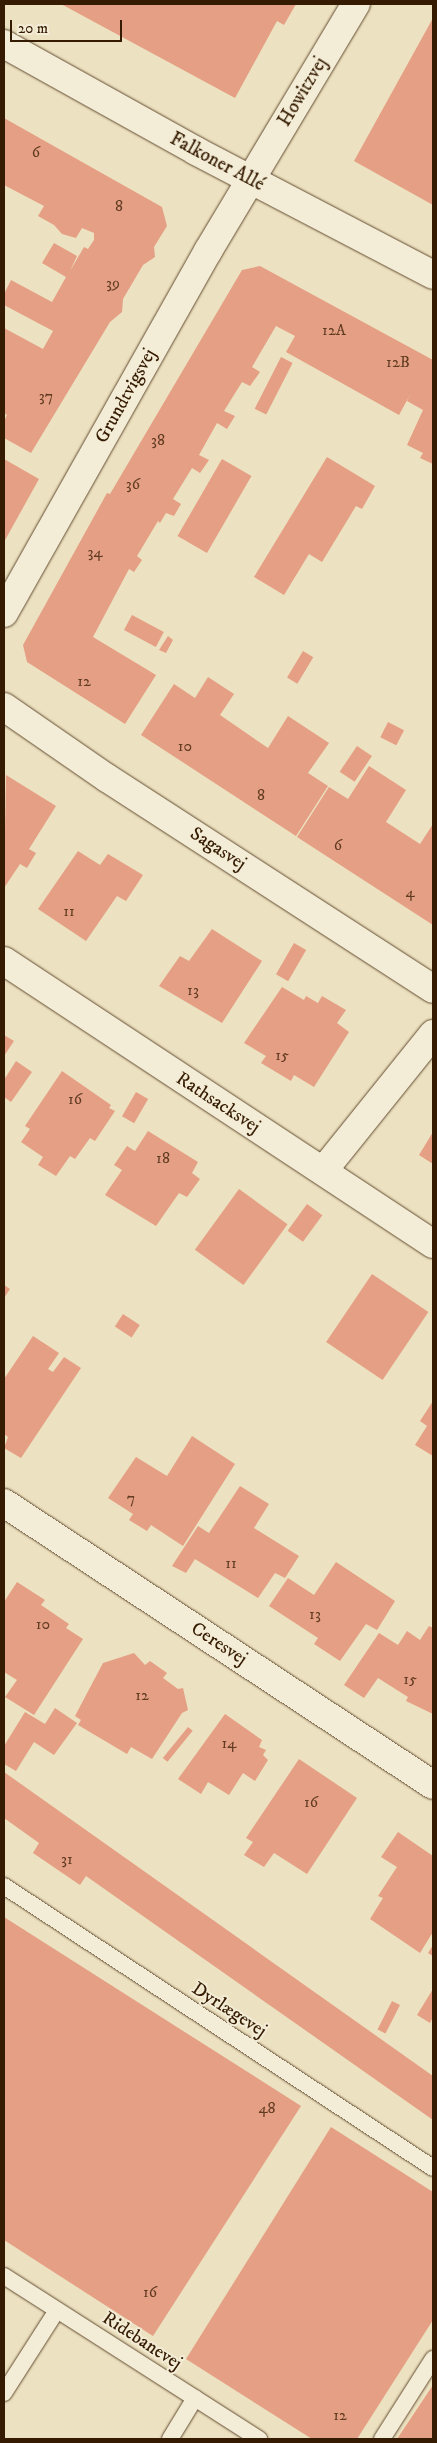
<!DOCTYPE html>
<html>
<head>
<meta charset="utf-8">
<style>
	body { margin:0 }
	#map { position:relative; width:437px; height:2443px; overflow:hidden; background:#ece1c0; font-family:"IM FELL DW Pica",serif }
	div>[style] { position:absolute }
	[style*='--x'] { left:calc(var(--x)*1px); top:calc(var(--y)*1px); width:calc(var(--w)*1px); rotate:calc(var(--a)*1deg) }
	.building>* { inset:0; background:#e59f84; transform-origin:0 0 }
	.roads { filter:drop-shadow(0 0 1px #634c31) drop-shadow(0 0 1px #634c31) }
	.service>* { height:16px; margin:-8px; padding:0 8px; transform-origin:8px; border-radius:8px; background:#f3ecd6 }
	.minor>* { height:28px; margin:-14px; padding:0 14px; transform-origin:14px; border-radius:14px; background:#f3ecd6 }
	.tertiary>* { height:28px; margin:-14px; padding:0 14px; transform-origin:14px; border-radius:14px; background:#f3ecd6 }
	span { translate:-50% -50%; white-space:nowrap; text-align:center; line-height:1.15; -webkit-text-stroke:4px #f3ecd6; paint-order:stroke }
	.number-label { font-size:16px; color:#613c22 }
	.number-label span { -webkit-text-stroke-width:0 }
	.street-label { font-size:19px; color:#351b01 }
	.frame { position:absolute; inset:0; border:5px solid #351b01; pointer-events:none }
	.scale { position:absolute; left:10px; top:20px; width:112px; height:22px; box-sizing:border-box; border:2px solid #351b01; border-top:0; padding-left:6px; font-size:15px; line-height:18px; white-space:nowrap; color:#351b01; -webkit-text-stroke:4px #f3ecd6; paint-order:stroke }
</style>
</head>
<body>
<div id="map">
	<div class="building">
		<i style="clip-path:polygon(61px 4px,296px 4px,284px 25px,277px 21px,235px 98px)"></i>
		<i style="clip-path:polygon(433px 18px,433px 205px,354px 161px)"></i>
		<i style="clip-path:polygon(4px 118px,162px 207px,167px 226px,154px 247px,155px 257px,143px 265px,123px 299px,122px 312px,110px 322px,31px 453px,4px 438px,4px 421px,7px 415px,4px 413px,4px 328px,43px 349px,53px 331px,4px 305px,4px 294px,11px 280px,52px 302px,66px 277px,42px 263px,54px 243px,77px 256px,70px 271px,84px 247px,88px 249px,94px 240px,94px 233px,82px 228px,76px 238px,62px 234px,54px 225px,38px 216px,44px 206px,4px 185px)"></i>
		<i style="clip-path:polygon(260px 266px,433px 360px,433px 464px,420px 458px,423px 453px,407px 445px,423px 410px,407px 401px,411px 393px,399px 415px,286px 352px,295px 336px,276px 326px,252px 367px,260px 372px,250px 386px,242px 382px,224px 411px,235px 416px,227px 429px,217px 423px,199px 455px,209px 460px,200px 473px,192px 468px,173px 499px,181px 504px,174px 516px,166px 513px,160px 523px,158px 521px,137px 556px,142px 560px,134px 572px,129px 569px,93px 637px,156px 675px,125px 724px,27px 662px,23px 645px,107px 493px,110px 494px,242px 270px)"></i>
		<i style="left:281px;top:357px;width:13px;height:58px;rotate:27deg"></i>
		<i style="clip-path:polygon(327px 457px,375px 486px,362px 509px,356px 506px,322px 562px,309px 554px,284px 595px,254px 577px)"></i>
		<i style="clip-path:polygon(4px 459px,39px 479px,4px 542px)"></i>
		<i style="left:222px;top:459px;width:34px;height:89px;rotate:30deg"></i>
		<i style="left:132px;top:615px;width:36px;height:17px;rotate:28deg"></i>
		<i style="clip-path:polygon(168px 636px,173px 640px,166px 653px,159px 650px)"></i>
		<i style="left:303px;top:651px;width:12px;height:31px;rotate:31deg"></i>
		<i style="clip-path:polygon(208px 677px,234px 694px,220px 715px,268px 748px,288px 716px,329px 743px,308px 773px,328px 786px,296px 836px,141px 735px,174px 684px,195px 698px)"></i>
		<i style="left:388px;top:722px;width:18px;height:17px;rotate:27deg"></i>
		<i style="left:357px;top:746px;width:18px;height:31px;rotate:34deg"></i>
		<i style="clip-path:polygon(369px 766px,406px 790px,386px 822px,420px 844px,433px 824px,433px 925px,297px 837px,329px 787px,348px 799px)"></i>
		<i style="clip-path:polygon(6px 775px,56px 806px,29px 849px,36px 853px,27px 868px,20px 864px,4px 888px)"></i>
		<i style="clip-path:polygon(78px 851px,100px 865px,108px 854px,143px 875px,126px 901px,117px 896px,86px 941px,38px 909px)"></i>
		<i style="clip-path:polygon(212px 929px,262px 961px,222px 1023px,159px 986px,180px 956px,189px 961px)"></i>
		<i style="left:294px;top:943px;width:14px;height:36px;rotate:30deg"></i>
		<i style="clip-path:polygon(282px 987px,304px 1000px,306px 996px,318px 1003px,322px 996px,346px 1010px,337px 1023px,349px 1032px,314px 1087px,294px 1075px,291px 1081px,261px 1063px,266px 1056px,244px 1043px)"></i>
		<i style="clip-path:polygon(4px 1035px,14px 1041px,4px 1056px)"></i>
		<i style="clip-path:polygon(16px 1061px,32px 1072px,11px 1102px,4px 1097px,4px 1080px)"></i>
		<i style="clip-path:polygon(62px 1071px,111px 1105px,109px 1108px,115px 1111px,95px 1141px,90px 1138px,75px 1159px,70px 1156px,56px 1176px,38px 1165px,43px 1157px,21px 1142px,30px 1129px,25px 1126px)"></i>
		<i style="left:136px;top:1092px;width:14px;height:28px;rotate:30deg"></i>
		<i style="clip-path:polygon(148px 1131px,198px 1162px,192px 1173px,200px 1179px,187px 1197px,179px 1193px,156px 1226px,105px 1195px,122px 1170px,114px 1165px,127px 1146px,135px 1151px)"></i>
		<i style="clip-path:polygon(433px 1132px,433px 1164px,419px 1155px)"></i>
		<i style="left:239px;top:1189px;width:60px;height:75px;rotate:36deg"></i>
		<i style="left:307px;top:1204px;width:19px;height:33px;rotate:36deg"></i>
		<i style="left:372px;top:1274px;width:68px;height:82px;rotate:34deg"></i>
		<i style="clip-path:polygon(4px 1285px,10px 1289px,4px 1298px)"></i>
		<i style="left:123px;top:1314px;width:20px;height:15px;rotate:33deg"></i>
		<i style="clip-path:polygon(33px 1336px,59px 1353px,48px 1369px,53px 1372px,64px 1357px,81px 1368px,21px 1458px,4px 1448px,8px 1437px,4px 1434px,4px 1379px)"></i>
		<i style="clip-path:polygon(433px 1401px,433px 1456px,415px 1445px,427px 1426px,420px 1421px)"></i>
		<i style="clip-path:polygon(192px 1436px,235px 1464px,183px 1546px,151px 1525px,147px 1531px,129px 1520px,133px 1514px,108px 1498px,136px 1457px,167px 1476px)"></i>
		<i style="clip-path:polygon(240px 1486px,269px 1504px,254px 1528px,299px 1556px,285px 1578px,275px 1573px,258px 1598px,195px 1559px,186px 1573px,172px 1566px,198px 1526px,209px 1533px)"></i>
		<i style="clip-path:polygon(336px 1562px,395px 1601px,377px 1630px,366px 1624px,340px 1661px,314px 1644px,318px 1638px,269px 1606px,288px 1578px,314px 1595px)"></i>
		<i style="clip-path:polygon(17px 1582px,45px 1600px,41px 1605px,69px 1624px,66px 1628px,83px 1639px,34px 1715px,5px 1697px,17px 1680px,4px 1672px,4px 1602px)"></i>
		<i style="clip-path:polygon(429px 1626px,433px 1628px,433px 1714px,406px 1701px,408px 1697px,378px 1678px,364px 1698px,344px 1685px,379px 1633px,398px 1645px,407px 1631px,420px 1640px)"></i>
		<i style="clip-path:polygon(134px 1653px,145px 1665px,150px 1661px,167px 1673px,163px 1678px,178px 1689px,183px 1688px,188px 1710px,182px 1713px,152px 1759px,131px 1747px,127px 1754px,78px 1725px,81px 1720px,75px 1716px,103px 1663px)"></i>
		<i style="clip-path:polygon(55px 1708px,77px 1723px,54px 1755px,34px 1742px,16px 1771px,4px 1764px,4px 1746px,25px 1712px,45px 1724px)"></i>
		<i style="clip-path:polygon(225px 1714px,262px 1740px,259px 1747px,266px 1750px,263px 1755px,268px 1760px,255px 1781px,243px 1773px,229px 1795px,208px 1782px,201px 1794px,178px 1779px)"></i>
		<i style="left:188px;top:1727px;width:6px;height:40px;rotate:39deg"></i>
		<i style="clip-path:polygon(299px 1759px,357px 1798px,307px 1874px,274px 1853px,264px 1867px,244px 1855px,253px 1842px,246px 1838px)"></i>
		<i style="clip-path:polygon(4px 1772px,433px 2076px,433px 2120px,86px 1876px,80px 1885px,33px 1853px,39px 1843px,4px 1818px)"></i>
		<i style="clip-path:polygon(398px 1832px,433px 1856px,433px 1932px,420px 1953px,370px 1919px,383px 1898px,378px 1896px,397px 1867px,381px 1857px)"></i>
		<i style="clip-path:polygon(4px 1917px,301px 2106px,153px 2336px,4px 2240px)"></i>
		<i style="clip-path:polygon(433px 1945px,433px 1956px,428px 1953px)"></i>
		<i style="clip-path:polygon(433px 1989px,433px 2017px,430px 2023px,417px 2015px)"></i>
		<i style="left:392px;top:2001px;width:9px;height:32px;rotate:27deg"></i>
		<i style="clip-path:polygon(331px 2127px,433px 2192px,433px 2320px,357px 2439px,312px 2439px,186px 2359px)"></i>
		<i style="clip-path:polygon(433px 2385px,433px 2439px,397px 2439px)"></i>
	</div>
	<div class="roads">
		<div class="service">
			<i style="--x:4;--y:1886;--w:513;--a:33.32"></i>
			<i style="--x:4;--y:2276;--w:303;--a:32.6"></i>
			<i style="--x:4;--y:2393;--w:98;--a:-57.4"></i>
			<i style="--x:170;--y:2439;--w:48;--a:-58.6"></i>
			<i style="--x:382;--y:2439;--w:95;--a:-57.5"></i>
		</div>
		<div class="minor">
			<i style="--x:4;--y:613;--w:416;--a:-60.6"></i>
			<i style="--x:208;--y:251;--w:288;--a:-59.1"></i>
			<i style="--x:4;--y:707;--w:125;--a:34.6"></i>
			<i style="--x:107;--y:778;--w:388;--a:32.9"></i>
			<i style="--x:4;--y:961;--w:514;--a:33.41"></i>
			<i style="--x:323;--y:1171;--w:176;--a:-51.2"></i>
			<i style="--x:4;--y:1503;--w:513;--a:33.32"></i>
		</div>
		<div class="tertiary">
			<i style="--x:4;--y:44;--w:220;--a:29.1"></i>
			<i style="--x:196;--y:151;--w:267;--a:27.6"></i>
		</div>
	</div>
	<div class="number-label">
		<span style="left:36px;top:152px">6</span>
		<span style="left:119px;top:206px">8</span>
		<span style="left:113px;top:283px">39</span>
		<span style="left:334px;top:330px">12A</span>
		<span style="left:398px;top:362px">12B</span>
		<span style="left:46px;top:396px">37</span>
		<span style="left:158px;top:440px">38</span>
		<span style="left:133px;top:484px">36</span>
		<span style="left:95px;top:552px">34</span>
		<span style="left:84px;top:681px">12</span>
		<span style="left:185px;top:746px">10</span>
		<span style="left:261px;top:795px">8</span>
		<span style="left:338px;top:845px">6</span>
		<span style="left:410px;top:892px">4</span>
		<span style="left:69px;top:911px">11</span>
		<span style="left:193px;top:990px">13</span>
		<span style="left:282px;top:1055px">15</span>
		<span style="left:75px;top:1099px">16</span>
		<span style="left:163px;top:1158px">18</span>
		<span style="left:131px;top:1498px">7</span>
		<span style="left:231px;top:1563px">11</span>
		<span style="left:315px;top:1614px">13</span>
		<span style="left:43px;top:1624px">10</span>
		<span style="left:410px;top:1679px">15</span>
		<span style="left:142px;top:1695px">12</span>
		<span style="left:229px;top:1743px">14</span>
		<span style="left:311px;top:1802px">16</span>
		<span style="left:67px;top:1859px">31</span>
		<span style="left:267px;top:2108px">48</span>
		<span style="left:150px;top:2292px">16</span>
		<span style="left:340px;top:2415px">12</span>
	</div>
	<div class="street-label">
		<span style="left:303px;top:92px;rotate:-59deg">Howitzvej</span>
		<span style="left:217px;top:162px;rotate:28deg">Falkoner Allé</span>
		<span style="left:126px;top:396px;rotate:-61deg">Grundtvigsvej</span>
		<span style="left:218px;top:849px;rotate:33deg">Sagasvej</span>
		<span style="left:218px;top:1103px;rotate:33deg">Rathsacksvej</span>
		<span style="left:219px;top:1644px;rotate:33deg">Ceresvej</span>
		<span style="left:229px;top:2010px;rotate:33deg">Dyrlægevej</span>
		<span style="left:142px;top:2341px;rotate:33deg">Ridebanevej</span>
	</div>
	<div class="frame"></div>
	<div class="scale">20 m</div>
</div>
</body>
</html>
